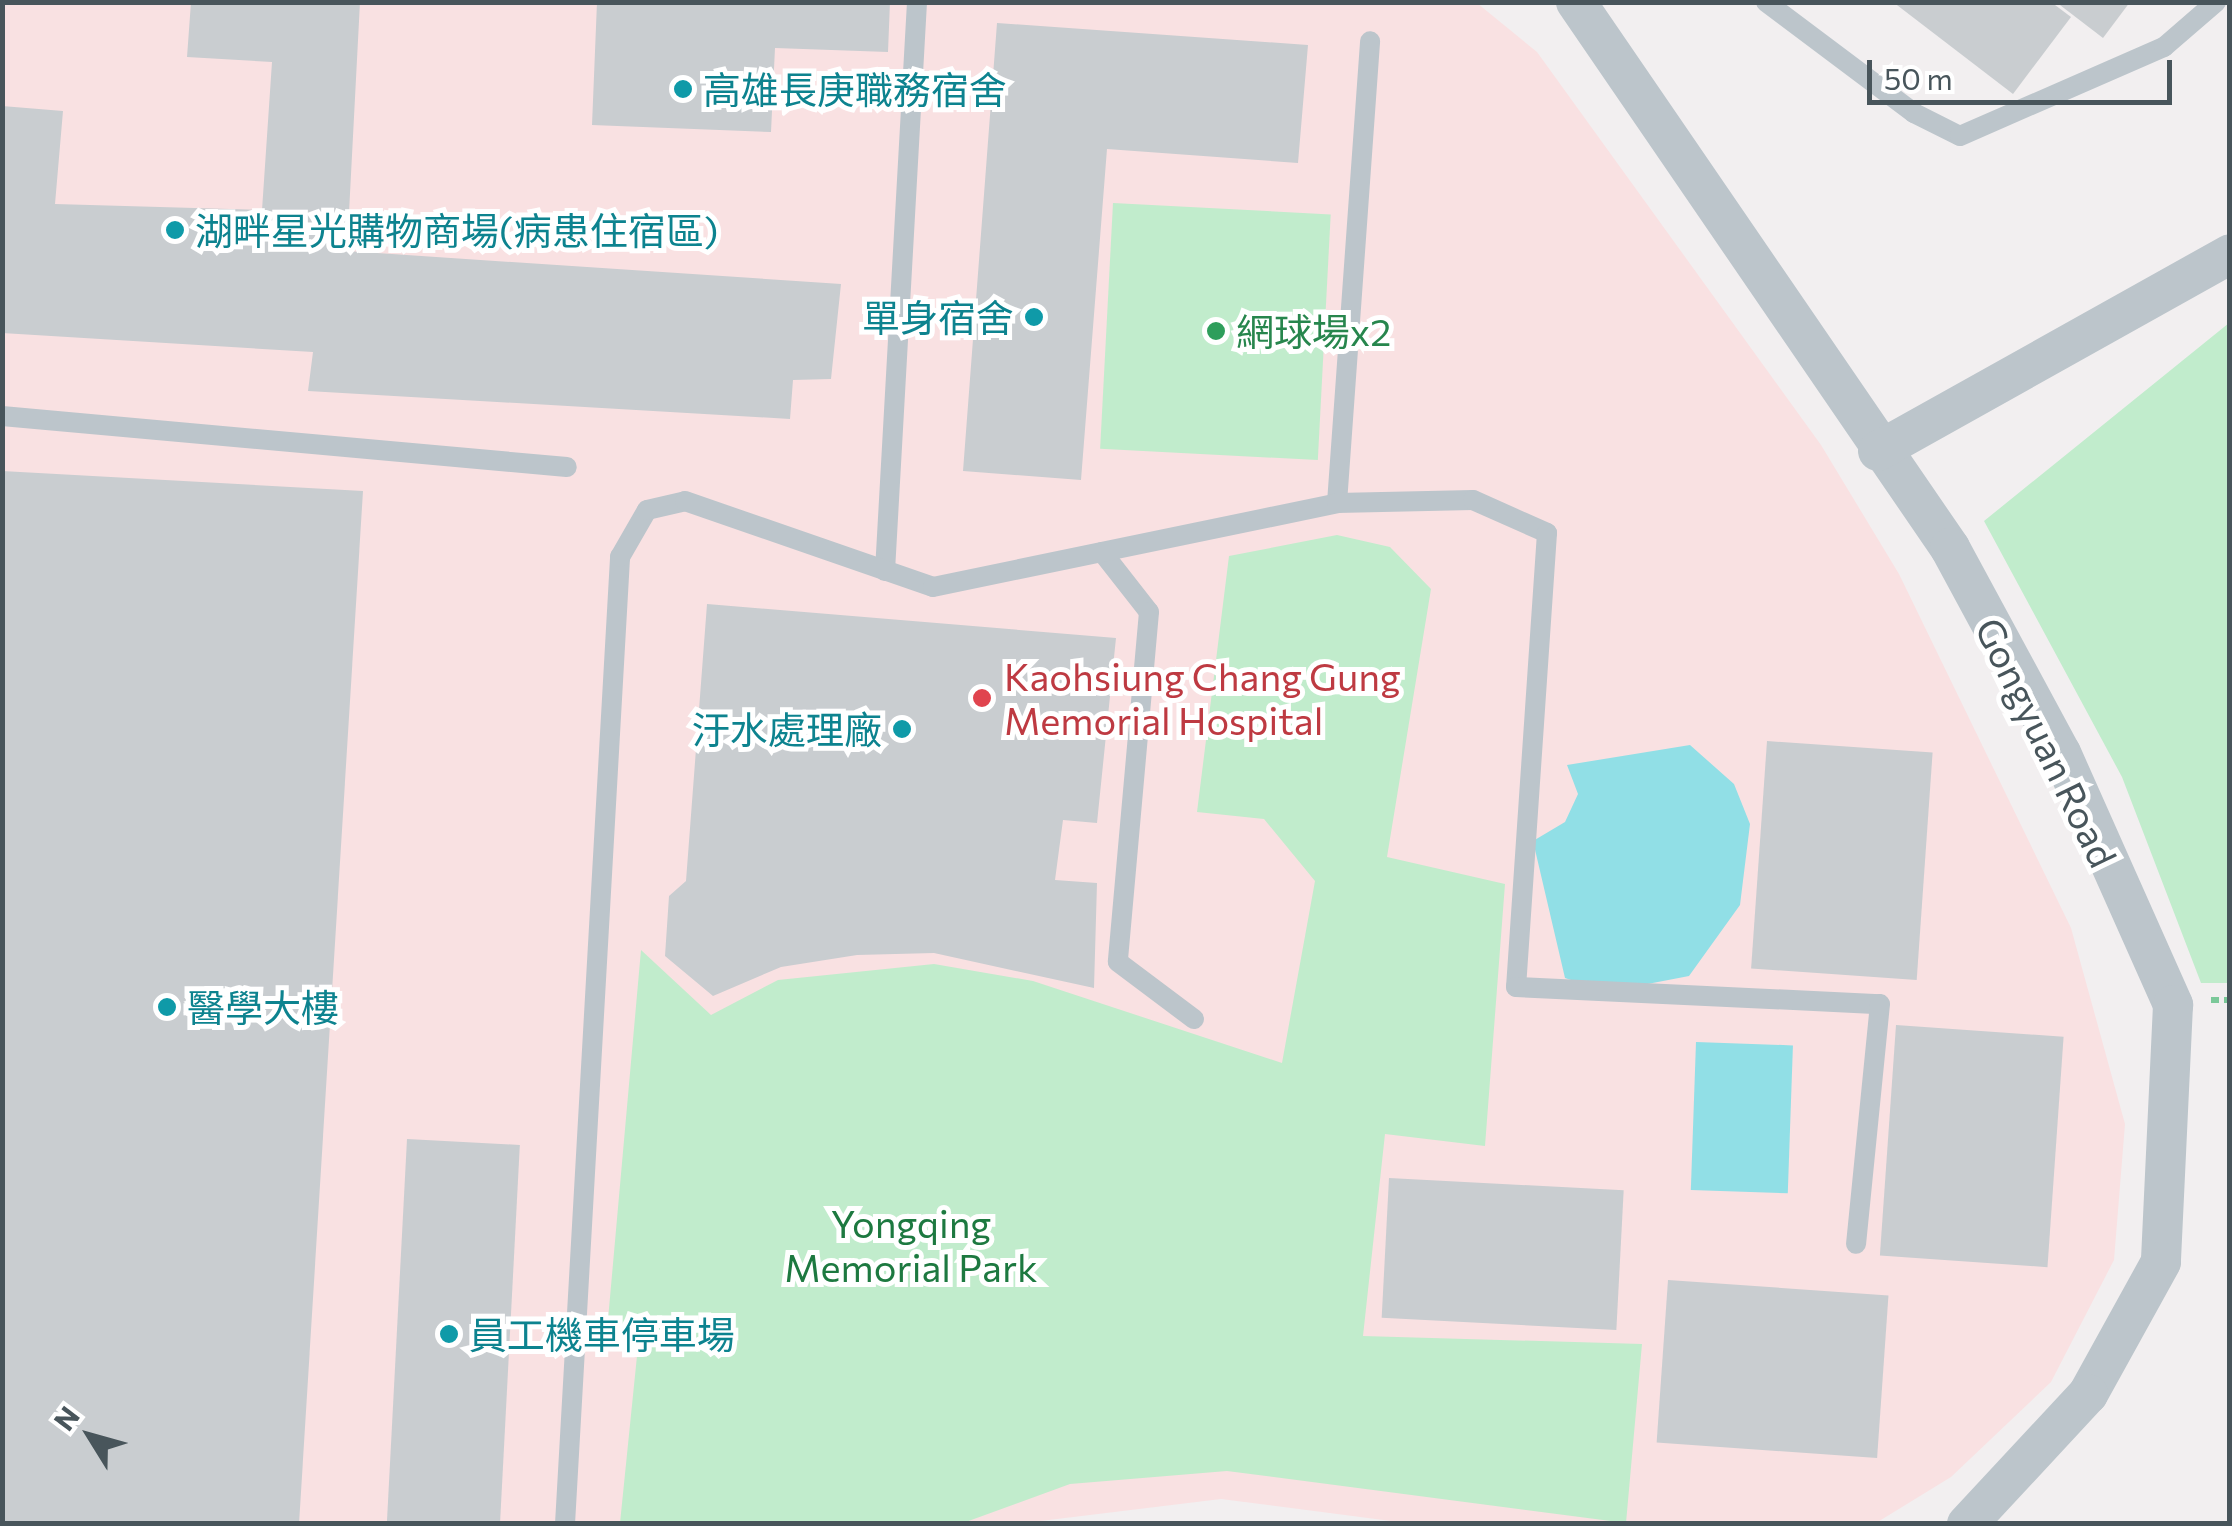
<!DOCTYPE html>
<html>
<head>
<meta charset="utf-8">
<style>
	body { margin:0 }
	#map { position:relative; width:2232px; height:1526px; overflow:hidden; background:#f2eff0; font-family:Commissioner,"Noto Sans TC",sans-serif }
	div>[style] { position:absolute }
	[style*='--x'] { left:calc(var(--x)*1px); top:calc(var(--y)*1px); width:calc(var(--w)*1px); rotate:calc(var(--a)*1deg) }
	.medical>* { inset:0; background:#f9e1e2 }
	.green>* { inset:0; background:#c1eccc; transform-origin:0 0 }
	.water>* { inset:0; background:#91dfe6; transform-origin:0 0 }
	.building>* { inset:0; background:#c9cdd0; transform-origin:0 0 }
	.path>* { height:6px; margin-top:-3px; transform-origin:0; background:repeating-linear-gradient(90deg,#7bc899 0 8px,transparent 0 13px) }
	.service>* { height:20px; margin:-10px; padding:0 10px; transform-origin:10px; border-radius:10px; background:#bcc5cb }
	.minor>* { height:40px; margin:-20px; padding:0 20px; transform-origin:20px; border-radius:20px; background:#bcc5cb }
	.dots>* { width:28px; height:28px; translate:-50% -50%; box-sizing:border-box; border:5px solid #fff; border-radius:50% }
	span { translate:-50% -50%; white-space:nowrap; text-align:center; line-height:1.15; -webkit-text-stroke:10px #fff; paint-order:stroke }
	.culture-label { font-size:38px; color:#0d838f }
	.left { translate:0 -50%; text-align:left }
	.right { translate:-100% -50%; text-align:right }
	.leisure-label { font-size:38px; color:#27864d }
	.health-label { font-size:38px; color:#be3a42 }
	.street-label { font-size:38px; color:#48555b }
	.park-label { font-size:38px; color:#1d7940 }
	.frame { position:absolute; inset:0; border:5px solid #48555b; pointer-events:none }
	.north { position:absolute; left:40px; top:1386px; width:100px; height:100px; -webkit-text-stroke:8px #fff; paint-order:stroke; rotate:307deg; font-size:28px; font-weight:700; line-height:40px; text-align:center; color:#48555b }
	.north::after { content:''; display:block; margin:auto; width:35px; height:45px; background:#48555b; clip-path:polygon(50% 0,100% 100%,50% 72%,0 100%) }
	.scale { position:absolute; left:1867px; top:60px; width:305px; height:45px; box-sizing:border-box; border:5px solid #48555b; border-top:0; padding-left:12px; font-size:30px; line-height:35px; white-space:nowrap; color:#48555b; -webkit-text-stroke:8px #fff; paint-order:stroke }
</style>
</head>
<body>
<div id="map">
	<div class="medical">
		<i style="clip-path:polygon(3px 3px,1477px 3px,1537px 52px,1821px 445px,1899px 574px,2071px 928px,2125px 1124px,2114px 1260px,2051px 1382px,1951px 1477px,1876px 1523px,1414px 1524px,1221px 1499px,1016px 1524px,3px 1524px)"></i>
	</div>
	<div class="green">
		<i style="left:1113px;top:203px;width:218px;height:246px;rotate:3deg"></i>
		<i style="clip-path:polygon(2229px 323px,2230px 983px,2201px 983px,2122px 777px,1984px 521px)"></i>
		<i style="clip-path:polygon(1337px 535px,1390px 547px,1431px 589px,1387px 857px,1505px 884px,1485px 1146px,1385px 1134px,1363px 1336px,1642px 1344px,1626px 1523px,1227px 1471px,1070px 1484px,963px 1523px,620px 1523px,638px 1346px,606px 1342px,641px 950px,711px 1015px,778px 980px,934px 964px,1033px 981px,1282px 1063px,1315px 881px,1264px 819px,1197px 812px,1229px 556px)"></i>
	</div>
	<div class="water">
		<i style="clip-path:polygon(1690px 745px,1734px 784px,1750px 824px,1740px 905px,1689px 976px,1606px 992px,1565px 978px,1533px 841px,1565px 822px,1578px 794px,1567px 765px)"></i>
		<i style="left:1696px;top:1042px;width:97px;height:148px;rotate:2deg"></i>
	</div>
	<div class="building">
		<i style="clip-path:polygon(191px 2px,360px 2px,347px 251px,841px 284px,831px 379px,793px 380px,790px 419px,308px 391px,313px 352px,2px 333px,2px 106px,63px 111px,55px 204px,262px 210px,272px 62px,187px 57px)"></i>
		<i style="clip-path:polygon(597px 2px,890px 2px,888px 52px,775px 48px,771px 132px,592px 125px)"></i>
		<i style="clip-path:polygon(1893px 2px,2051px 2px,2071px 17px,2013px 94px)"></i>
		<i style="clip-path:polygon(2056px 2px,2130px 2px,2103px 38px)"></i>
		<i style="clip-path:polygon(997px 23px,1308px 45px,1298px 163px,1107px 149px,1081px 480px,963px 471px)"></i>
		<i style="clip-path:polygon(2px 471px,363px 491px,299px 1524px,2px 1524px)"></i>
		<i style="clip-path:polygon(707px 604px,1116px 638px,1097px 823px,1063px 820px,1055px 880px,1097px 883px,1094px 988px,934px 953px,857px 955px,781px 967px,713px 996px,665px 956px,669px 896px,686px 881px)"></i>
		<i style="left:1767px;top:741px;width:166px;height:228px;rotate:4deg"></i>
		<i style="left:1896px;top:1025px;width:168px;height:231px;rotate:4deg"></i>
		<i style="left:407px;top:1139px;width:113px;height:386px;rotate:3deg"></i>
		<i style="left:1389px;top:1178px;width:235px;height:140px;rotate:3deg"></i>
		<i style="left:1668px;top:1280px;width:221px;height:163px;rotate:4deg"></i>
	</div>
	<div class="path">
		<i style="--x:2211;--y:1000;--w:19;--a:0"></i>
	</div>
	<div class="service">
		<i style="--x:1766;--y:2;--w:185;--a:36.9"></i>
		<i style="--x:1914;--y:113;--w:51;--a:26.6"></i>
		<i style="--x:1960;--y:136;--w:223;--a:-23.6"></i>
		<i style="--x:2164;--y:47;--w:69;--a:-40.9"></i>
		<i style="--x:2;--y:416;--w:567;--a:5.16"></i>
		<i style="--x:1337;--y:503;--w:463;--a:-85.9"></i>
		<i style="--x:1102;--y:552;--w:76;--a:51.9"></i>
		<i style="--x:1149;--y:612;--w:351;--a:95.1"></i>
		<i style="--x:1118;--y:962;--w:95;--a:36.9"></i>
		<i style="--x:885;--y:571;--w:570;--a:-86.78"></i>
		<i style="--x:565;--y:1524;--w:969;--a:-86.74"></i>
		<i style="--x:620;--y:557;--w:54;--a:-60.1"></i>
		<i style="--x:647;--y:510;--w:39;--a:-13"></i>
		<i style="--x:685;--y:501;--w:262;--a:19.1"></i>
		<i style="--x:933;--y:587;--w:413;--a:-11.7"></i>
		<i style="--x:1337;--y:503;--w:136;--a:-1.3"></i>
		<i style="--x:1473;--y:500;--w:81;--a:24"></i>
		<i style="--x:1547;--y:533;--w:455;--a:93.9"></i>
		<i style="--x:1516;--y:987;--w:364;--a:2.7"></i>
		<i style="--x:1880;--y:1004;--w:241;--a:95.7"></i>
	</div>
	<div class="minor">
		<i style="--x:1576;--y:2;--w:662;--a:55.59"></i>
		<i style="--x:1950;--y:548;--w:233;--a:61.6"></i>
		<i style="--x:2061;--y:753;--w:276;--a:66"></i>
		<i style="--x:2173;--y:1005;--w:257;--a:92.7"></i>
		<i style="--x:2161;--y:1262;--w:151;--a:118.9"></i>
		<i style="--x:2088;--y:1394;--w:178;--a:132.9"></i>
		<i style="--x:1878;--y:451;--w:403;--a:-29.2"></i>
	</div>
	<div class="dots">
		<i style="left:683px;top:89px;background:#0f9aa8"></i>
		<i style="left:175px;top:230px;background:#0f9aa8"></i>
		<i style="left:1034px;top:317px;background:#0f9aa8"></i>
		<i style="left:1216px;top:331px;background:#2e9e5b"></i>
		<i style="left:982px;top:698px;background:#e0444e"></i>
		<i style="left:902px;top:729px;background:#0f9aa8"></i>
		<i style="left:167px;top:1007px;background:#0f9aa8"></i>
		<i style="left:449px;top:1334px;background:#0f9aa8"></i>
	</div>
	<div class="culture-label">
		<span class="left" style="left:703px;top:89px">高雄長庚職務宿舍</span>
		<span class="left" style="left:195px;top:230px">湖畔星光購物商場(病患住宿區)</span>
		<span class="right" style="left:1014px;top:317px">單身宿舍</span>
		<span class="right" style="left:882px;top:729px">汙水處理廠</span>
		<span class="left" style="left:187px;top:1007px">醫學大樓</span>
		<span class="left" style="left:469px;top:1334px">員工機車停車場</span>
	</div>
	<div class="leisure-label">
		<span class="left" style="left:1236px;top:331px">網球場x2</span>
	</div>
	<div class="health-label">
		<span class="left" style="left:1004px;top:698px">Kaohsiung Chang Gung<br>Memorial Hospital</span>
	</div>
	<div class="street-label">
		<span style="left:2047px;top:742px;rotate:64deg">Gongyuan Road</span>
	</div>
	<div class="park-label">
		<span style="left:911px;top:1245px">Yongqing<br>Memorial Park</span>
	</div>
	<div class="frame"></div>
	<div class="north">N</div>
	<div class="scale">50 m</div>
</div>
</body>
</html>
